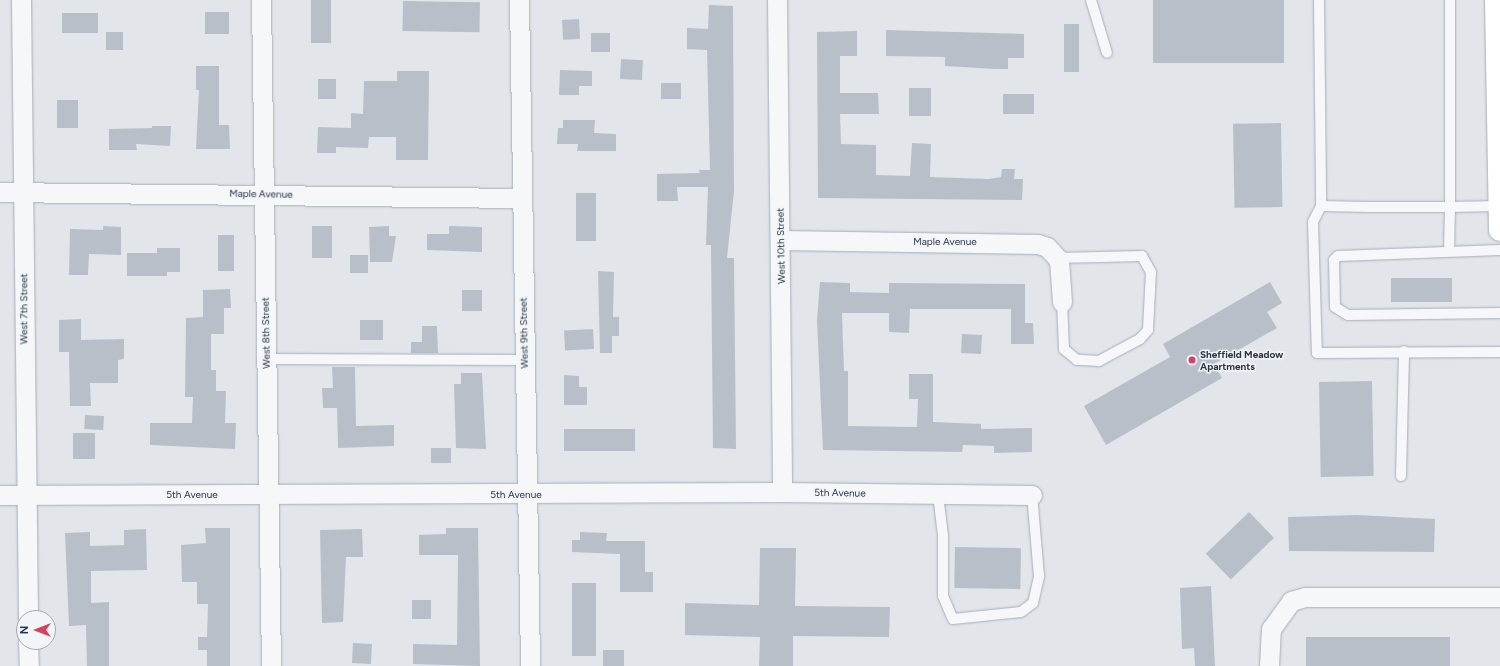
<!DOCTYPE html>
<html>
<head>
<meta charset="utf-8">
<style>
	body { margin:0 }
	#map { position:relative; width:1500px; height:666px; overflow:hidden; background:#e2e6eb; font-family:Figtree,sans-serif }
	div>[style] { position:absolute }
	[style*='--x'] { left:calc(var(--x)*1px); top:calc(var(--y)*1px); width:calc(var(--w)*1px); rotate:calc(var(--a)*1deg) }
	.building>* { inset:0; background:#b9bfc9; transform-origin:0 0 }
	.roads { filter:drop-shadow(0 0 1px #a7adb6) drop-shadow(0 0 1px #a7adb6) }
	.lane>* { height:10px; margin:-5px; padding:0 5px; transform-origin:5px; border-radius:5px; background:#f5f7f9 }
	.street>* { height:19px; margin:-9.5px; padding:0 9.5px; transform-origin:9.5px; border-radius:9.5px; background:#f5f7f9 }
	.secondary>* { height:22px; margin:-11px; padding:0 11px; transform-origin:11px; border-radius:11px; background:#fff }
	.dots>* { width:11px; height:11px; translate:-50% -50%; box-sizing:border-box; border:2px solid #f2f5f8; border-radius:50% }
	span { translate:-50% -50%; white-space:nowrap; text-align:center; line-height:1.15; -webkit-text-stroke:3px #f2f5f8; paint-order:stroke }
	.street-label { font-size:10px; color:#293444 }
	.poi-label { font-size:10px; color:#293444; font-weight:700 }
	.left { translate:0 -50%; text-align:left }
	.north { position:absolute; left:16px; top:610px; width:40px; height:40px; box-sizing:border-box; background:#f2f5f8; border:1px solid #a2a8b0; border-radius:50%; rotate:270deg; font-size:11px; font-weight:700; line-height:16px; text-align:center; color:#293444 }
	.north::after { content:''; display:block; margin:auto; width:14px; height:18px; background:#d4435e; clip-path:polygon(50% 0,100% 100%,50% 72%,0 100%) }
</style>
</head>
<body>
<div id="map">
	<div class="building">
		<i style="left:311px;top:0;width:20px;height:43px"></i>
		<i style="left:1153px;top:0;width:131px;height:63px"></i>
		<i style="left:403px;top:1px;width:77px;height:30px;rotate:1deg"></i>
		<i style="clip-path:polygon(709px 5px,733px 6px,734px 191px,727px 258px,734px 258px,736px 449px,713px 448px,711px 245px,706px 245px,708px 187px,677px 187px,678px 201px,657px 201px,657px 174px,700px 173px,699px 170px,710px 170px,707px 50px,687px 49px,687px 28px,708px 29px)"></i>
		<i style="left:205px;top:12px;width:24px;height:22px"></i>
		<i style="left:62px;top:13px;width:36px;height:20px"></i>
		<i style="left:579px;top:19px;width:20px;height:17px;rotate:87deg"></i>
		<i style="left:1064px;top:24px;width:15px;height:48px"></i>
		<i style="clip-path:polygon(886px 30px,1024px 34px,1024px 58px,1008px 58px,1008px 69px,995px 69px,945px 66px,945px 57px,886px 56px)"></i>
		<i style="clip-path:polygon(857px 31px,857px 56px,840px 56px,840px 93px,878px 93px,879px 114px,840px 114px,841px 144px,876px 145px,876px 175px,910px 176px,912px 143px,931px 144px,930px 177px,989px 179px,1001px 177px,1002px 169px,1015px 169px,1014px 179px,1023px 179px,1022px 200px,818px 198px,817px 32px)"></i>
		<i style="left:106px;top:32px;width:17px;height:18px"></i>
		<i style="left:591px;top:33px;width:19px;height:19px"></i>
		<i style="left:621px;top:59px;width:22px;height:20px;rotate:3deg"></i>
		<i style="clip-path:polygon(196px 66px,219px 66px,219px 125px,229px 125px,230px 149px,196px 149px,199px 90px,196px 90px)"></i>
		<i style="clip-path:polygon(560px 70px,592px 71px,592px 86px,579px 86px,579px 95px,559px 95px)"></i>
		<i style="clip-path:polygon(397px 71px,429px 71px,428px 160px,396px 160px,396px 137px,369px 137px,368px 148px,336px 147px,336px 153px,317px 153px,318px 127px,351px 128px,351px 113px,363px 114px,364px 81px,397px 81px)"></i>
		<i style="left:336px;top:79px;width:20px;height:18px;rotate:90deg"></i>
		<i style="left:661px;top:83px;width:20px;height:16px"></i>
		<i style="left:909px;top:88px;width:22px;height:28px"></i>
		<i style="left:1034px;top:94px;width:20px;height:31px;rotate:90deg"></i>
		<i style="left:57px;top:100px;width:21px;height:28px"></i>
		<i style="clip-path:polygon(563px 120px,595px 120px,594px 133px,616px 134px,616px 151px,577px 151px,578px 144px,557px 144px,558px 128px,563px 128px)"></i>
		<i style="left:1281px;top:123px;width:84px;height:48px;rotate:89deg"></i>
		<i style="clip-path:polygon(152px 126px,171px 126px,170px 146px,136px 144px,137px 150px,109px 150px,109px 129px,152px 128px)"></i>
		<i style="left:576px;top:193px;width:20px;height:48px"></i>
		<i style="clip-path:polygon(103px 226px,121px 227px,121px 255px,89px 254px,88px 275px,69px 275px,70px 229px,103px 230px)"></i>
		<i style="left:312px;top:226px;width:20px;height:32px"></i>
		<i style="clip-path:polygon(389px 226px,389px 236px,396px 236px,392px 262px,370px 262px,369px 227px)"></i>
		<i style="clip-path:polygon(449px 226px,482px 227px,482px 252px,427px 250px,427px 234px,449px 234px)"></i>
		<i style="left:218px;top:235px;width:16px;height:36px"></i>
		<i style="clip-path:polygon(157px 248px,180px 248px,180px 272px,167px 272px,167px 276px,127px 276px,127px 253px,157px 253px)"></i>
		<i style="left:350px;top:255px;width:18px;height:18px"></i>
		<i style="clip-path:polygon(598px 271px,614px 272px,613px 317px,619px 317px,619px 336px,612px 336px,612px 353px,600px 353px)"></i>
		<i style="left:1452px;top:278px;width:24px;height:61px;rotate:90deg"></i>
		<i style="clip-path:polygon(820px 282px,850px 283px,850px 292px,889px 293px,889px 283px,1025px 284px,1025px 323px,1033px 323px,1034px 344px,1011px 344px,1011px 309px,910px 309px,909px 333px,889px 332px,889px 313px,842px 313px,844px 371px,848px 371px,848px 426px,917px 427px,918px 399px,909px 399px,909px 374px,933px 374px,933px 422px,981px 424px,981px 429px,1032px 428px,1032px 452px,994px 453px,994px 446px,963px 445px,962px 452px,823px 450px,817px 320px)"></i>
		<i style="clip-path:polygon(1270px 282px,1282px 303px,1267px 312px,1277px 328px,1214px 364px,1222px 378px,1106px 445px,1084px 406px,1170px 357px,1163px 344px)"></i>
		<i style="clip-path:polygon(230px 289px,231px 308px,224px 308px,224px 334px,211px 334px,211px 370px,216px 370px,216px 391px,226px 391px,225px 423px,236px 423px,235px 449px,150px 445px,150px 423px,192px 423px,193px 397px,185px 397px,186px 318px,203px 317px,203px 290px)"></i>
		<i style="left:462px;top:290px;width:20px;height:21px"></i>
		<i style="clip-path:polygon(81px 319px,81px 340px,124px 339px,124px 359px,118px 360px,118px 383px,90px 383px,91px 406px,70px 406px,69px 352px,59px 352px,59px 320px)"></i>
		<i style="left:360px;top:320px;width:23px;height:20px"></i>
		<i style="clip-path:polygon(422px 326px,437px 326px,438px 353px,411px 353px,411px 342px,422px 342px)"></i>
		<i style="left:593px;top:329px;width:20px;height:29px;rotate:87deg"></i>
		<i style="left:962px;top:334px;width:20px;height:19px;rotate:3deg"></i>
		<i style="clip-path:polygon(332px 367px,355px 367px,356px 426px,394px 425px,394px 446px,338px 448px,337px 408px,323px 408px,322px 388px,333px 388px)"></i>
		<i style="clip-path:polygon(461px 373px,482px 373px,486px 449px,456px 448px,454px 384px,461px 384px)"></i>
		<i style="clip-path:polygon(564px 375px,579px 376px,579px 387px,587px 387px,587px 405px,564px 405px)"></i>
		<i style="left:1372px;top:381px;width:95px;height:53px;rotate:89deg"></i>
		<i style="left:85px;top:415px;width:19px;height:14px;rotate:3deg"></i>
		<i style="left:564px;top:429px;width:71px;height:22px"></i>
		<i style="left:73px;top:433px;width:22px;height:26px"></i>
		<i style="left:431px;top:448px;width:20px;height:15px"></i>
		<i style="left:1249px;top:512px;width:36px;height:60px;rotate:46deg"></i>
		<i style="clip-path:polygon(1357px 515px,1435px 519px,1434px 552px,1289px 551px,1288px 517px)"></i>
		<i style="clip-path:polygon(205px 528px,230px 528px,230px 666px,207px 666px,207px 650px,198px 650px,198px 637px,207px 637px,208px 604px,197px 604px,197px 582px,182px 582px,181px 545px,206px 543px)"></i>
		<i style="clip-path:polygon(446px 528px,478px 528px,480px 666px,413px 664px,413px 644px,457px 645px,458px 555px,419px 555px,419px 535px,446px 534px)"></i>
		<i style="clip-path:polygon(146px 529px,147px 570px,91px 571px,91px 603px,109px 602px,109px 666px,87px 666px,86px 625px,69px 626px,65px 533px,90px 532px,90px 546px,124px 545px,124px 530px)"></i>
		<i style="clip-path:polygon(362px 529px,363px 557px,346px 557px,343px 622px,322px 623px,320px 530px)"></i>
		<i style="clip-path:polygon(580px 532px,607px 533px,606px 541px,645px 541px,645px 572px,653px 572px,653px 592px,620px 592px,620px 554px,572px 552px,572px 540px,580px 540px)"></i>
		<i style="left:955px;top:547px;width:66px;height:41px;rotate:1deg"></i>
		<i style="clip-path:polygon(760px 548px,796px 548px,795px 606px,890px 607px,889px 637px,793px 636px,793px 666px,759px 666px,760px 637px,685px 635px,685px 603px,759px 605px)"></i>
		<i style="left:596px;top:583px;width:73px;height:24px;rotate:90deg"></i>
		<i style="clip-path:polygon(1211px 586px,1215px 666px,1195px 666px,1194px 648px,1182px 649px,1180px 588px)"></i>
		<i style="left:431px;top:600px;width:19px;height:19px;rotate:90deg"></i>
		<i style="left:1306px;top:637px;width:144px;height:29px"></i>
		<i style="left:353px;top:643px;width:19px;height:20px;rotate:3deg"></i>
		<i style="left:603px;top:650px;width:21px;height:16px"></i>
	</div>
	<div class="roads">
		<div class="lane">
			<i style="--x:1091;--y:0;--w:55;--a:73.2"></i>
			<i style="--x:1319;--y:0;--w:206;--a:89.4"></i>
			<i style="--x:1321;--y:206;--w:48;--a:1.2"></i>
			<i style="--x:1369;--y:207;--w:81;--a:0"></i>
			<i style="--x:1450;--y:207;--w:207;--a:-90"></i>
			<i style="--x:1321;--y:206;--w:18;--a:117"></i>
			<i style="--x:1313;--y:222;--w:131;--a:88.3"></i>
			<i style="--x:1317;--y:353;--w:183;--a:-0.3"></i>
			<i style="--x:1500;--y:250;--w:162;--a:177.9"></i>
			<i style="--x:1338;--y:256;--w:6;--a:135"></i>
			<i style="--x:1334;--y:260;--w:47;--a:88.8"></i>
			<i style="--x:1335;--y:307;--w:15;--a:32"></i>
			<i style="--x:1348;--y:315;--w:152;--a:-0.8"></i>
			<i style="--x:1449;--y:251;--w:44;--a:-88.7"></i>
			<i style="--x:1450;--y:207;--w:50;--a:-1.1"></i>
			<i style="--x:1058;--y:258;--w:84;--a:-1.4"></i>
			<i style="--x:1142;--y:256;--w:18;--a:61"></i>
			<i style="--x:1151;--y:272;--w:58;--a:93"></i>
			<i style="--x:1148;--y:330;--w:12;--a:132"></i>
			<i style="--x:1140;--y:339;--w:47;--a:151.8"></i>
			<i style="--x:1099;--y:361;--w:22;--a:-177"></i>
			<i style="--x:1077;--y:360;--w:17;--a:-140"></i>
			<i style="--x:1064;--y:349;--w:47;--a:-92.4"></i>
			<i style="--x:267;--y:359;--w:257;--a:0.2"></i>
			<i style="--x:1401;--y:476;--w:125;--a:-88.6"></i>
			<i style="--x:938;--y:494;--w:42;--a:83.2"></i>
			<i style="--x:943;--y:536;--w:60;--a:90"></i>
			<i style="--x:943;--y:596;--w:25;--a:67"></i>
			<i style="--x:953;--y:619;--w:68;--a:-5.9"></i>
			<i style="--x:1021;--y:612;--w:15;--a:-37"></i>
			<i style="--x:1033;--y:603;--w:28;--a:-77"></i>
			<i style="--x:1039;--y:576;--w:81;--a:-94.9"></i>
		</div>
		<div class="street">
			<i style="--x:21;--y:0;--w:618;--a:89.35"></i>
			<i style="--x:261;--y:0;--w:666;--a:89.14"></i>
			<i style="--x:519;--y:0;--w:666;--a:89.05"></i>
			<i style="--x:777;--y:0;--w:492;--a:89.4"></i>
			<i style="--x:0;--y:192;--w:521;--a:0.66"></i>
			<i style="--x:781;--y:240;--w:257;--a:0.9"></i>
			<i style="--x:1038;--y:244;--w:9;--a:18"></i>
			<i style="--x:1047;--y:247;--w:18;--a:47"></i>
			<i style="--x:1059;--y:260;--w:42;--a:85.9"></i>
			<i style="--x:0;--y:495;--w:782;--a:-0.22"></i>
			<i style="--x:782;--y:492;--w:250;--a:0.7"></i>
			<i style="--x:28;--y:642;--w:24;--a:88"></i>
			<i style="--x:1269;--y:666;--w:37;--a:-87"></i>
			<i style="--x:1271;--y:629;--w:34;--a:-54"></i>
			<i style="--x:1291;--y:601;--w:15;--a:-16"></i>
			<i style="--x:1305;--y:597;--w:195;--a:0"></i>
		</div>
		<div class="secondary">
			<i style="--x:1496;--y:0;--w:230;--a:89"></i>
		</div>
	</div>
	<div class="dots">
		<i style="left:1192px;top:360px;background:#d4435e"></i>
	</div>
	<div class="street-label">
		<span style="left:261px;top:194px;rotate:1deg">Maple Avenue</span>
		<span style="left:945px;top:242px">Maple Avenue</span>
		<span style="left:781px;top:246px;rotate:-91deg">West 10th Street</span>
		<span style="left:24px;top:309px;rotate:-90deg">West 7th Street</span>
		<span style="left:266px;top:333px;rotate:-91deg">West 8th Street</span>
		<span style="left:524px;top:333px;rotate:-91deg">West 9th Street</span>
		<span style="left:840px;top:493px;rotate:1deg">5th Avenue</span>
		<span style="left:192px;top:495px">5th Avenue</span>
		<span style="left:516px;top:495px">5th Avenue</span>
	</div>
	<div class="poi-label">
		<span class="left" style="left:1200px;top:360px">Sheffield Meadow<br>Apartments</span>
	</div>
	<div class="north">N</div>
</div>
</body>
</html>
